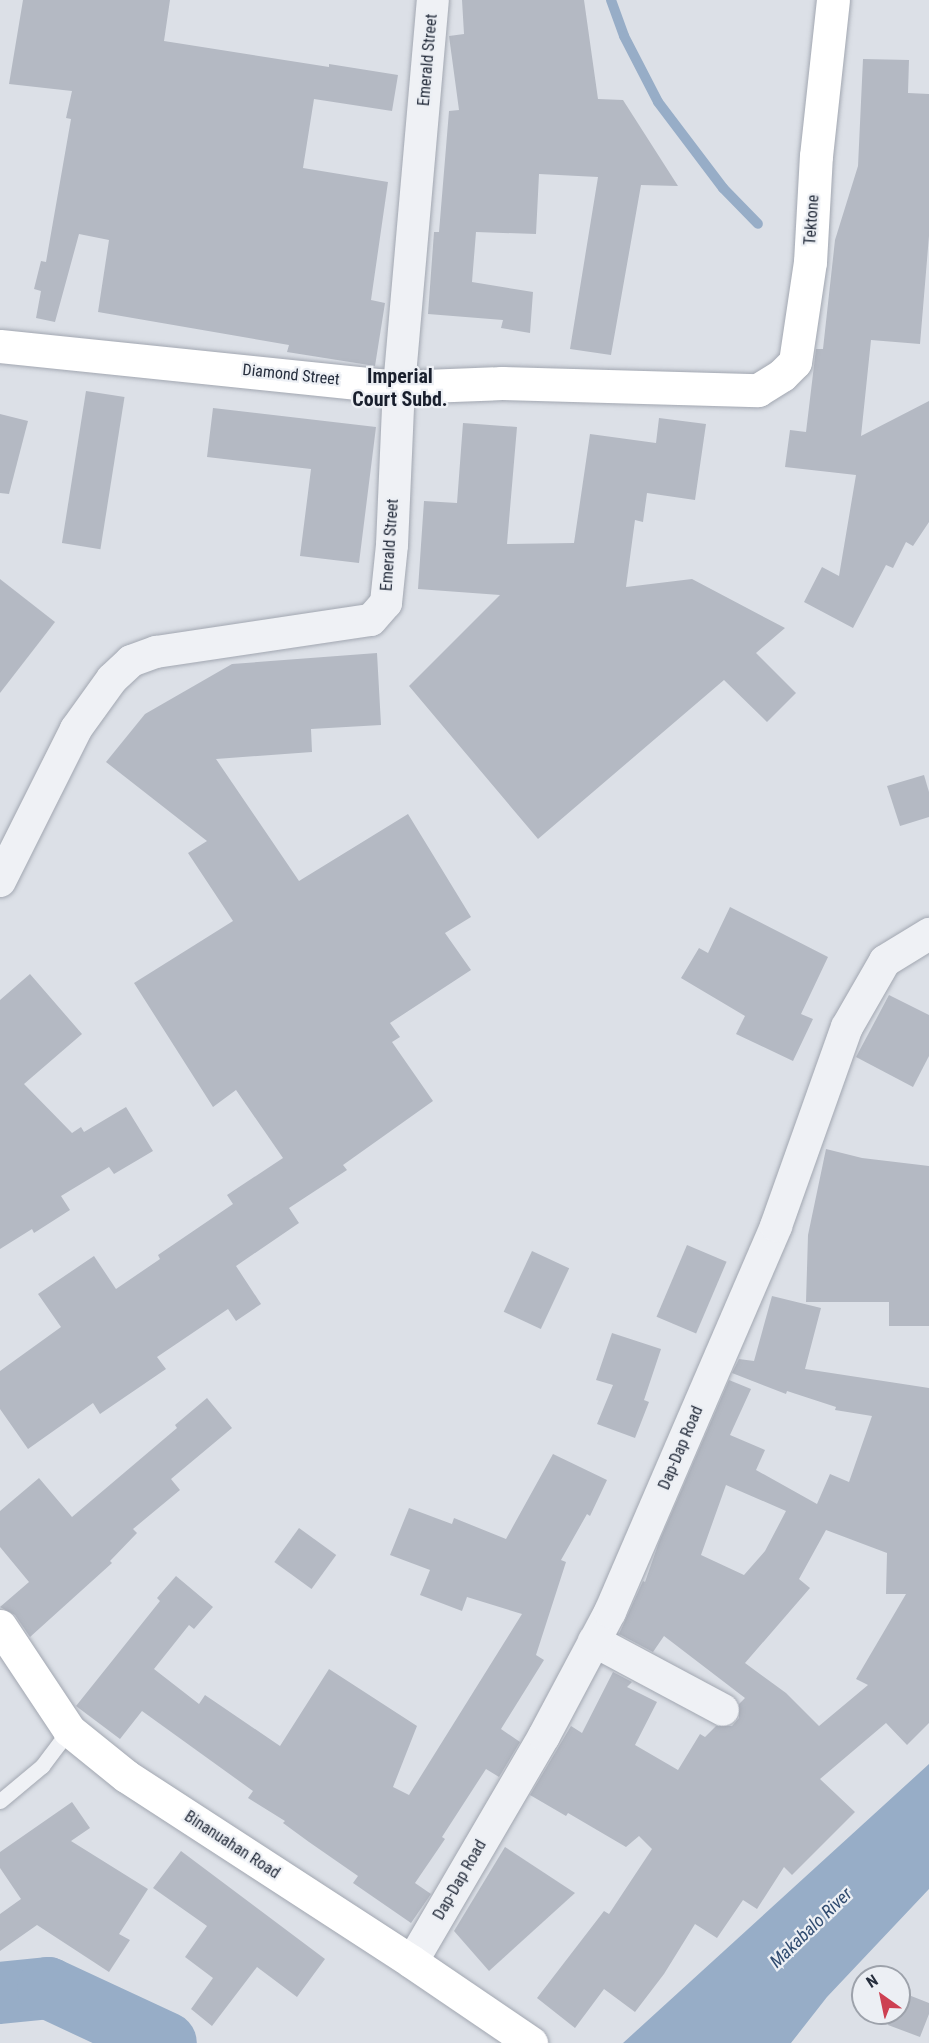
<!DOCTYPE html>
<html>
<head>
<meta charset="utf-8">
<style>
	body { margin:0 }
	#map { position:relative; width:929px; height:2043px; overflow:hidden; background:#dce0e7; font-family:"Roboto Condensed",sans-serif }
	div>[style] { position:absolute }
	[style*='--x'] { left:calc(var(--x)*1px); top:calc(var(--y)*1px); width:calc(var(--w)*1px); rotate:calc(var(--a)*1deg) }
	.water>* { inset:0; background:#97adc7 }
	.stream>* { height:10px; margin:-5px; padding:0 5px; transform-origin:5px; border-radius:5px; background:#97adc7 }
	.river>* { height:62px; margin:-31px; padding:0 31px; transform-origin:31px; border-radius:31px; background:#97adc7 }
	.building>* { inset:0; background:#b4b9c3; transform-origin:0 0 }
	.roads { filter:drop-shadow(0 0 2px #a2a7b1) drop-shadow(0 0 2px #a2a7b1) }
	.lane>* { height:15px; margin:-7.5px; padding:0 7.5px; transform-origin:7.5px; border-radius:7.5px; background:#eff1f5 }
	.street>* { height:32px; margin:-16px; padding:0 16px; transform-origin:16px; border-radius:16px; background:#eff1f5 }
	.secondary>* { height:33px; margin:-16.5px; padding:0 16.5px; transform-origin:16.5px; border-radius:16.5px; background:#fff }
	span { translate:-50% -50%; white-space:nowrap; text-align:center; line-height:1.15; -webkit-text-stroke:4.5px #eceff4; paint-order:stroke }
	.street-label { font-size:16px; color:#262e3d }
	.water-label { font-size:18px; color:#314c70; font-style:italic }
	.quarter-label { font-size:20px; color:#191f2d; font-weight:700 }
	.north { position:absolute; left:851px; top:1965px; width:60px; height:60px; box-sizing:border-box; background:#eceff4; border:2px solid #9da2ab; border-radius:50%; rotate:327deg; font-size:16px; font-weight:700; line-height:24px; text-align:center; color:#262e3d }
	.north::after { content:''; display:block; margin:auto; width:21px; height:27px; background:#cd4052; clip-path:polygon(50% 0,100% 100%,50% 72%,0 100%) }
</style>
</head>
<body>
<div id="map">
	<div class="water">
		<i style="clip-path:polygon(929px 1764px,929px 1889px,827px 1997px,791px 2043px,623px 2043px)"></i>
	</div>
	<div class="stream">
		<i style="--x:611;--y:0;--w:38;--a:70"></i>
		<i style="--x:624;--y:36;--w:74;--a:62.7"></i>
		<i style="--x:658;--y:102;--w:108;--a:52.9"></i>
		<i style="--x:723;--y:188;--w:50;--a:45.8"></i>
	</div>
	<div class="river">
		<i style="--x:0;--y:1993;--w:48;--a:-5.9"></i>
		<i style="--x:48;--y:1988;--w:130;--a:25"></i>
	</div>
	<div class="building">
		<i style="clip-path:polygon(23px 0,170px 0,164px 41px,329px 67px,329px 64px,398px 75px,392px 111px,314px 99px,303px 168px,388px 182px,371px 300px,385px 303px,375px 366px,287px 352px,289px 345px,98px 312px,109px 240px,79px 234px,55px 322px,36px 318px,41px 291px,34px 289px,41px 261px,46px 262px,71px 119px,66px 118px,72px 91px,9px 84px)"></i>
		<i style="clip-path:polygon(462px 0,584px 0,598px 99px,623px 100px,678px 186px,641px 185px,611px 355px,570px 349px,598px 177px,539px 174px,536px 234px,476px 232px,472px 282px,533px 292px,530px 333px,501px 328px,503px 320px,428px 314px,434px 232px,439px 232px,449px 111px,459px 110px,449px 36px,464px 34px)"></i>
		<i style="clip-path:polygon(863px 59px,909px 60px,908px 93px,929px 94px,929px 236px,920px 344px,871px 340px,861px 436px,929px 401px,929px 522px,913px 546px,906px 542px,893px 568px,886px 565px,853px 628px,804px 602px,822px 567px,839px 576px,856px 475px,785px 467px,790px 430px,806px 432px,816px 349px,823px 349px,835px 240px,858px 166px)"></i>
		<i style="left:86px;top:391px;width:39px;height:154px;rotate:9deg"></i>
		<i style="clip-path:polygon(213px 408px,376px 427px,359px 563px,300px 556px,311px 469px,207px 457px)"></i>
		<i style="clip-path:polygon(0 414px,28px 421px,9px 494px,0 493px)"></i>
		<i style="clip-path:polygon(659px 418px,706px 424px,695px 500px,647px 493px,643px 522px,635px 520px,626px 587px,692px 579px,785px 628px,756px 653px,796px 693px,767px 722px,724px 680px,538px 839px,409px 686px,500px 595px,418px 589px,424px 501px,457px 503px,463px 423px,517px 427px,507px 544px,574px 543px,590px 434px,656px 443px)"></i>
		<i style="clip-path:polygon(0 579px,55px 622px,0 693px)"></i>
		<i style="clip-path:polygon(377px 653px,381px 725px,311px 729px,312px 752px,216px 759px,299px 881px,408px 814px,471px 917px,445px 933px,471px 970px,390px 1023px,400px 1037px,392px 1042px,433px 1101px,343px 1165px,347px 1170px,289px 1208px,299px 1223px,236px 1266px,261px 1304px,236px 1321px,228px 1309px,157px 1357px,166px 1369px,100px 1414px,93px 1403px,28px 1449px,0 1409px,0 1371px,61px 1327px,38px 1294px,94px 1256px,116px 1289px,160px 1259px,158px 1255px,233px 1204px,227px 1195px,283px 1158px,236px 1090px,213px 1107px,134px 983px,233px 921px,188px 853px,207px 841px,106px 762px,145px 714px,232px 664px)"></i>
		<i style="clip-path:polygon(924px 775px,929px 792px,929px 817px,900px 826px,887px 786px)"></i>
		<i style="clip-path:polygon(730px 907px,828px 957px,801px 1014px,813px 1019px,793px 1061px,736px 1034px,745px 1016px,681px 978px,699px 948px,708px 953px)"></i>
		<i style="clip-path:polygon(30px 974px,82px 1034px,24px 1084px,72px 1133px,81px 1127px,84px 1132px,126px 1107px,153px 1151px,114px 1174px,109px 1167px,61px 1196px,70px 1210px,34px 1233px,32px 1229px,0 1249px,0 1000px)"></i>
		<i style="clip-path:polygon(889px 995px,929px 1015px,929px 1056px,913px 1087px,856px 1057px)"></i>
		<i style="clip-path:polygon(826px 1149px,862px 1158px,929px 1166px,929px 1326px,889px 1326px,889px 1302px,806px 1302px,808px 1235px)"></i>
		<i style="left:687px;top:1245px;width:43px;height:78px;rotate:23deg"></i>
		<i style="left:532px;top:1251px;width:41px;height:67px;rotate:25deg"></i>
		<i style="clip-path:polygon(evenodd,772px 1296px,821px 1308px,805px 1369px,929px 1388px,929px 1723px,907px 1745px,886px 1723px,820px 1779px,855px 1812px,792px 1875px,784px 1867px,757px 1909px,743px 1900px,717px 1938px,695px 1924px,664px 1974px,635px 2012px,604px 1989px,575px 2028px,537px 1998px,604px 1911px,609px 1914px,652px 1849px,639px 1836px,626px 1847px,568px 1813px,566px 1816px,530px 1795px,571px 1726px,582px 1733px,613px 1672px,632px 1682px,627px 1687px,657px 1702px,635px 1745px,678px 1770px,700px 1734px,705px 1737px,716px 1726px,732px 1726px,739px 1718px,739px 1704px,745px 1698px,664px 1636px,653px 1652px,619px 1634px,643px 1581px,645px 1582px,659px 1542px,729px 1380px,751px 1389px,730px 1435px,765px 1450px,756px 1470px,817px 1504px,830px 1474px,849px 1482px,872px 1416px,835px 1410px,836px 1407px,787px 1391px,786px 1394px,732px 1373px,739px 1359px,754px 1361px,772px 1296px,726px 1485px,786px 1511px,765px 1551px,744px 1575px,701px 1555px,726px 1485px,772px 1296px,826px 1530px,887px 1553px,886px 1594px,906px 1594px,856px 1679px,868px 1685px,819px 1726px,786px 1693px,745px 1663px,810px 1588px,799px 1579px,826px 1530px)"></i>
		<i style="clip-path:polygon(612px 1333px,661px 1349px,644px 1400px,649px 1402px,635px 1438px,597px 1424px,613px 1385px,596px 1380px)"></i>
		<i style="clip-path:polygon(207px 1398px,232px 1428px,171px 1479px,180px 1490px,133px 1529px,137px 1533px,110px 1561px,112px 1563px,30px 1637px,15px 1615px,0 1607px,29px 1582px,0 1547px,0 1511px,39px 1478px,72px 1517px,177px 1428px,175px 1425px)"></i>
		<i style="clip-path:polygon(553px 1454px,607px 1480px,590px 1516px,587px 1514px,561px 1560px,566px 1562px,536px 1655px,544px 1660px,501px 1729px,520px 1742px,499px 1777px,486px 1769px,442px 1837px,445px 1839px,415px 1883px,431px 1894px,411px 1923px,353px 1883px,358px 1876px,309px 1842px,283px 1823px,285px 1821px,248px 1798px,253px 1791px,142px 1711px,120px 1739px,76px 1706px,160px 1601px,157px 1598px,176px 1576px,213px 1607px,194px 1629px,189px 1625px,154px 1669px,199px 1704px,205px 1695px,280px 1746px,329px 1669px,417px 1726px,393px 1787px,409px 1795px,522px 1614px,467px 1597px,462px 1611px,420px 1595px,430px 1570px,390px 1555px,409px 1508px,452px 1524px,454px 1518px,506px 1539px)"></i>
		<i style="left:299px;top:1528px;width:46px;height:42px;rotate:36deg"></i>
		<i style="clip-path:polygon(72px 1802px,90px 1828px,71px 1841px,148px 1889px,119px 1934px,130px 1940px,109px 1972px,37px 1925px,0 1951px,0 1914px,21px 1899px,0 1868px,0 1852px)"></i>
		<i style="clip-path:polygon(505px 1847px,575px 1893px,489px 1971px,454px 1931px)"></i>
		<i style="clip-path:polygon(181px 1851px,325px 1959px,297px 1997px,257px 1967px,212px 2026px,191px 2009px,213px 1978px,185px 1957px,207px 1926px,153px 1888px)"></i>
		<i style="clip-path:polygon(901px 1992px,929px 2003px,929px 2014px,920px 2037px,888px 2025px,893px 2013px,899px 2013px)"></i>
	</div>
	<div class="roads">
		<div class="lane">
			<i style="--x:0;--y:1801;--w:55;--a:-39.8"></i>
			<i style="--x:42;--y:1766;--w:45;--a:-53.1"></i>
		</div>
		<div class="street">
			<i style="--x:0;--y:881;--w:170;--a:-63.4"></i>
			<i style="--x:76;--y:729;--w:62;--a:-54.2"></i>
			<i style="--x:112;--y:679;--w:26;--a:-43"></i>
			<i style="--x:131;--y:661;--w:27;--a:-20"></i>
			<i style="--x:156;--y:652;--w:217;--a:-8.5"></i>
			<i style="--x:371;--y:620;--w:23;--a:-49"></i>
			<i style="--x:386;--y:603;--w:58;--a:-84.1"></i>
			<i style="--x:392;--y:545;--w:158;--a:-87.5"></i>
			<i style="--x:399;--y:387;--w:388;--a:-85"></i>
			<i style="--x:594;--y:1641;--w:146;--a:28.1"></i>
			<i style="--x:412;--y:1962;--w:262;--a:-59.7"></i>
			<i style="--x:544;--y:1736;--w:140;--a:-62"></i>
			<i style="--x:610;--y:1612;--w:420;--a:-66.7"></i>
			<i style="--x:776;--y:1226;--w:211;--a:-70.4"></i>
			<i style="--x:847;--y:1027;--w:76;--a:-60.1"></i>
			<i style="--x:885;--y:961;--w:52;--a:-31.5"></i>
		</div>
		<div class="secondary">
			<i style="--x:0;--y:346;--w:401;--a:5.9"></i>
			<i style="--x:399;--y:387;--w:103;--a:-2.2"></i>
			<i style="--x:502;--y:383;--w:256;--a:1.6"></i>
			<i style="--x:758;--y:390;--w:28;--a:-32"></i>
			<i style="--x:782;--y:375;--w:18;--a:-45"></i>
			<i style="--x:795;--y:362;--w:101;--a:-81.5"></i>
			<i style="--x:810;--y:262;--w:106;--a:-86.8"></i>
			<i style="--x:816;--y:156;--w:157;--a:-83.8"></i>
			<i style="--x:0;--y:1626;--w:125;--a:56.4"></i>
			<i style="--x:69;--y:1730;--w:73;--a:38.9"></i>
			<i style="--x:126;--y:1776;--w:341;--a:33"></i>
			<i style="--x:412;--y:1962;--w:144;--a:34.2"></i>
		</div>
	</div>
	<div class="street-label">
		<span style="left:428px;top:60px;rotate:-85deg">Emerald Street</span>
		<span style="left:812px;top:220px;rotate:-86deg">Tektone</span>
		<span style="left:291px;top:375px;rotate:6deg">Diamond Street</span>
		<span style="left:390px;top:545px;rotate:-86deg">Emerald Street</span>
		<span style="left:681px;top:1448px;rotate:-67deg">Dap-Dap Road</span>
		<span style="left:232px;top:1845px;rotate:33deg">Binanuahan Road</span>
		<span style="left:460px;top:1880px;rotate:-60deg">Dap-Dap Road</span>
	</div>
	<div class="water-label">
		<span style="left:811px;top:1928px;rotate:-44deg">Makabalo River</span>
	</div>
	<div class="quarter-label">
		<span style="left:400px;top:388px">Imperial<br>Court Subd.</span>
	</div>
	<div class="north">N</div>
</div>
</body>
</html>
